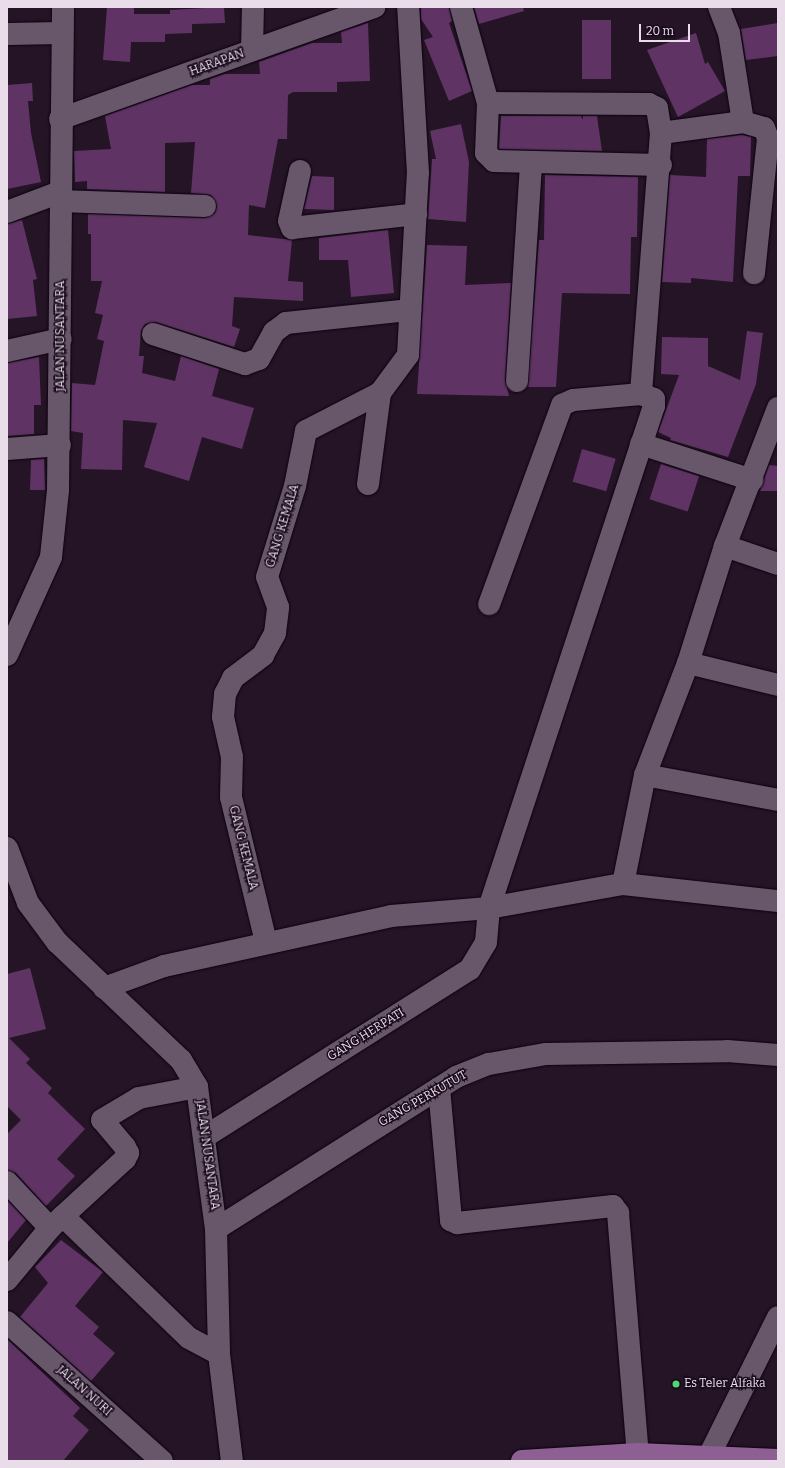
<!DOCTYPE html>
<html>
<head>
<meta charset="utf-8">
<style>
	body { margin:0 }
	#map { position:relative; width:785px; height:1468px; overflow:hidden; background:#241426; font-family:Bitter,serif }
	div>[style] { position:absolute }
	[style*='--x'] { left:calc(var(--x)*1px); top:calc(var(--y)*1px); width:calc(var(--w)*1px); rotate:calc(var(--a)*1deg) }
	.building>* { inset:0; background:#5f3464; transform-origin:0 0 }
	.roads { filter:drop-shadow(0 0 1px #0c020e) drop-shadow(0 0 1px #0c020e) }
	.minor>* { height:22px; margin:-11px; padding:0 11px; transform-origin:11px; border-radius:11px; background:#68566a }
	.major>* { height:22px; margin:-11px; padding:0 11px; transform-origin:11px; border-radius:11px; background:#8d5f92 }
	.dots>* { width:11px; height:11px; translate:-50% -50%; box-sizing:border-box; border:2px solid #1a0b1c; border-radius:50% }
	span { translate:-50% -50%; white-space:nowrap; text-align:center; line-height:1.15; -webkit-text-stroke:3px #1a0b1c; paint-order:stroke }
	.street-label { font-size:12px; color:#e8dde9 }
	.poi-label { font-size:12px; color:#e8dde9 }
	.left { translate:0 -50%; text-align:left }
	.frame { position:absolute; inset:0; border:8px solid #e8dde9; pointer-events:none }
	.scale { position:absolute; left:639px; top:24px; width:51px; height:18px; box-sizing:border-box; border:2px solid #e8dde9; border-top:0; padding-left:5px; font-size:12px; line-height:14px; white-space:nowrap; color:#e8dde9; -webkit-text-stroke:3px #1a0b1c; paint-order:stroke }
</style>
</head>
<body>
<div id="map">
	<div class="building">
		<i style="clip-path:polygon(107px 7px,134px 7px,134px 14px,170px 14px,170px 10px,224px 7px,225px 23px,192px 24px,192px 33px,165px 34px,165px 42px,131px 42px,130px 62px,103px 60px)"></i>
		<i style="clip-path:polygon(421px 7px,449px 7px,452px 21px,449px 23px,472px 91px,449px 101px,424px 40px,433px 37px,421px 19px)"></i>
		<i style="clip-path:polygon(474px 7px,523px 7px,524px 11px,479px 24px)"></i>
		<i style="left:611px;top:20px;width:59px;height:29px;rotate:90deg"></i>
		<i style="clip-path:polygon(368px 23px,370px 81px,337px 82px,337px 92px,293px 92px,288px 95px,287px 139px,278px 139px,265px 208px,249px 205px,248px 235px,292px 240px,288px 281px,303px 282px,303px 301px,234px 297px,232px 326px,240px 329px,234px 347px,156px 322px,145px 324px,141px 331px,139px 356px,144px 356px,142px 373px,175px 381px,181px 356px,219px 369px,212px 396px,254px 408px,242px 449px,202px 437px,189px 481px,144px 467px,157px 423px,123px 420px,122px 470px,81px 469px,83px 433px,71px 431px,72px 383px,95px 385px,104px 341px,97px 339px,103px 315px,95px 313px,102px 281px,91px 281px,91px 234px,88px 234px,88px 214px,205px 218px,215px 213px,217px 206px,211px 195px,191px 193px,195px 142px,165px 143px,165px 192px,87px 189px,87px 181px,75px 182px,74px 151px,111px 149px,105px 116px,192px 85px,210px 85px,210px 79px,225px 74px,260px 74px,259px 62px,312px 43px,342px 43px,341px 32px)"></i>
		<i style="clip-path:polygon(778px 23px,778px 56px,746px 60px,741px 29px)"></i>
		<i style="clip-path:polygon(696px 33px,705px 64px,708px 62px,725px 91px,678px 117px,647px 50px)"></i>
		<i style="clip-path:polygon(32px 83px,33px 101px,28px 101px,31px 133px,41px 182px,7px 189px,7px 85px)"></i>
		<i style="clip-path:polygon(501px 116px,581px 116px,583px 120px,583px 116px,597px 116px,602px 151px,499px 149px)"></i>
		<i style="clip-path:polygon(461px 124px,469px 162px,466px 222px,428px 219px,432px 159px,436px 159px,430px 131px)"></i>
		<i style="clip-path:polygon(742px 135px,751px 137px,750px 176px,738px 176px,733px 282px,691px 278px,691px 283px,662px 282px,670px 175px,706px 177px,707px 139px)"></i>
		<i style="clip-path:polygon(545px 175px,638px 177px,637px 237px,631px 237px,630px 294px,562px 293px,556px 387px,528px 387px,539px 240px,544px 240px)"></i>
		<i style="clip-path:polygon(312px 176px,334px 177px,334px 210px,304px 209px)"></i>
		<i style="clip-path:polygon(22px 220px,37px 279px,33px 280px,37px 316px,7px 319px,7px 224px)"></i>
		<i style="clip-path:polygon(388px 230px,394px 293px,351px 297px,348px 260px,319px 260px,319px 238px)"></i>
		<i style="clip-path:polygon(427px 245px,467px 246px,465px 285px,511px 283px,505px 380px,509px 396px,417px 394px)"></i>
		<i style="clip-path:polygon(747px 331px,763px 333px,756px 384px,728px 457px,670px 440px,671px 438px,658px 432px,679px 375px,661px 374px,662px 337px,708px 338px,708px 366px,740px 380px)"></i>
		<i style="clip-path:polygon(39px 357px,41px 405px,34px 405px,34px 434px,7px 436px,7px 363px)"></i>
		<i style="left:582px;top:449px;width:35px;height:34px;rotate:16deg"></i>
		<i style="clip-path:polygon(44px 459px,45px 490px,30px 490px,31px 460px)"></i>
		<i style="left:661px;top:464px;width:40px;height:37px;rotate:18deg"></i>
		<i style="clip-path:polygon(769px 465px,778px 466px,778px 491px,760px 491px)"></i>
		<i style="clip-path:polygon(30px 968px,46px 1029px,9px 1038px,30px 1059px,26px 1063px,52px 1088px,48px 1093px,85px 1129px,57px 1159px,75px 1176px,46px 1206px,16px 1173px,7px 1170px,7px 1134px,21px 1120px,7px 1106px,7px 974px)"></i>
		<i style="clip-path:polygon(7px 1200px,26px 1220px,7px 1243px)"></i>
		<i style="clip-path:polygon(61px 1240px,103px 1272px,75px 1306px,99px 1327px,93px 1334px,115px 1353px,91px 1381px,20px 1317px,48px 1283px,35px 1267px)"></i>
		<i style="clip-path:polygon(7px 1339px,80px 1408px,73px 1416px,89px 1430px,63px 1461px,7px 1461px)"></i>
	</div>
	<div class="roads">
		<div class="minor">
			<i style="--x:461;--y:7;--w:100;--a:74.3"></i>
			<i style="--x:488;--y:103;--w:50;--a:92.3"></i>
			<i style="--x:486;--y:153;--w:11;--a:45"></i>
			<i style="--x:494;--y:161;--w:167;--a:1.4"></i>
			<i style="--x:7;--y:34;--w:54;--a:-1.1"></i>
			<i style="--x:252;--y:50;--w:43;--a:-88.7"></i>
			<i style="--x:488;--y:103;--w:161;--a:0.4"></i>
			<i style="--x:649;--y:104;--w:9;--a:27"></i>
			<i style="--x:657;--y:108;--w:25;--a:81"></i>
			<i style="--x:661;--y:133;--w:262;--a:94.4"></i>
			<i style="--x:641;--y:394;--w:68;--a:175"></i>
			<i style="--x:573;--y:400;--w:12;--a:156"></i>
			<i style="--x:562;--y:405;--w:212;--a:110.1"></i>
			<i style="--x:60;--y:119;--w:334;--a:-19.6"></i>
			<i style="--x:743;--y:122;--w:22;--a:16"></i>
			<i style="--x:764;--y:128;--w:11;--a:68"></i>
			<i style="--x:768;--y:138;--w:136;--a:95.9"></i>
			<i style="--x:661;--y:133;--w:83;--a:-7.6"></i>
			<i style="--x:743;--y:122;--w:90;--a:-98.9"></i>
			<i style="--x:729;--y:33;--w:28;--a:-111"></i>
			<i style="--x:300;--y:171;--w:51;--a:102.4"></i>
			<i style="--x:289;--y:221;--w:8;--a:67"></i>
			<i style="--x:292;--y:228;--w:125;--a:-6.4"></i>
			<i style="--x:59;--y:201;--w:146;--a:2"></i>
			<i style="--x:7;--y:212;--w:57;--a:-20.7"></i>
			<i style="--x:153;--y:334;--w:97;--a:18.1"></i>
			<i style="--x:245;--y:364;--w:15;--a:-20"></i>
			<i style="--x:259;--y:359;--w:31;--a:-61"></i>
			<i style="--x:274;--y:332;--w:15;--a:-37"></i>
			<i style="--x:286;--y:323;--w:125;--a:-6"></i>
			<i style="--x:7;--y:351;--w:55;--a:-12.5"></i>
			<i style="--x:517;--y:381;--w:219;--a:-86.3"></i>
			<i style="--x:641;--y:444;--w:117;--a:18"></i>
			<i style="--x:7;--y:449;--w:53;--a:-4.3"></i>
			<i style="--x:368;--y:484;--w:92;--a:-82.5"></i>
			<i style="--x:380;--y:393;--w:47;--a:-53.6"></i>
			<i style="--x:408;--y:355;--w:182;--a:-86.9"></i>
			<i style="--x:418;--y:173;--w:166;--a:-93.4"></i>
			<i style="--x:725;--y:546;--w:56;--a:18.8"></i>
			<i style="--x:7;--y:655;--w:107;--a:-65.8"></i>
			<i style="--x:51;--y:557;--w:67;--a:-84"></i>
			<i style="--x:58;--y:490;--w:483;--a:-89.4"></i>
			<i style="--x:688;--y:663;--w:93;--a:13.7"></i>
			<i style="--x:645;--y:775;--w:135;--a:10.6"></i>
			<i style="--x:7;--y:848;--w:59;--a:69.1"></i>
			<i style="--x:28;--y:903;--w:49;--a:53.4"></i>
			<i style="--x:57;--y:942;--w:171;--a:43.6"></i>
			<i style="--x:181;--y:1060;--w:31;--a:59"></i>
			<i style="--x:197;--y:1087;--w:143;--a:82.4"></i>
			<i style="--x:216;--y:1229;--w:125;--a:88.6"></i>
			<i style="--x:219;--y:1354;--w:108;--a:83.1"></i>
			<i style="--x:623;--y:884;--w:111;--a:-78.6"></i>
			<i style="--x:645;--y:775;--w:120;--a:-69"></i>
			<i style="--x:688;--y:663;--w:123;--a:-72.5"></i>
			<i style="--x:725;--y:546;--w:148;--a:-69"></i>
			<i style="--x:266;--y:942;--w:149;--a:-103.6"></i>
			<i style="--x:231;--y:797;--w:40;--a:-88.6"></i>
			<i style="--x:232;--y:757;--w:41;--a:-102.7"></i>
			<i style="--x:223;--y:717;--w:23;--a:-85"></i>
			<i style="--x:225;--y:694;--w:18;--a:-63"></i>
			<i style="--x:233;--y:678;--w:38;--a:-37"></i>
			<i style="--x:263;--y:655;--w:25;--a:-61"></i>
			<i style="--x:275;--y:633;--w:26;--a:-83"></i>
			<i style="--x:278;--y:607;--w:32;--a:-110"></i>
			<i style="--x:267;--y:577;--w:95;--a:-72.9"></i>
			<i style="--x:295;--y:486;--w:56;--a:-78.7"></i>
			<i style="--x:306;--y:431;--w:83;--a:-27.2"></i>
			<i style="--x:104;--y:988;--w:64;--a:-20.1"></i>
			<i style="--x:164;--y:966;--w:232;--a:-12.4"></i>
			<i style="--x:391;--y:916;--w:98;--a:-4.7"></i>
			<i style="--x:489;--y:908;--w:136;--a:-10.2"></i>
			<i style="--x:623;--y:884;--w:156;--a:6.3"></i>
			<i style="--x:439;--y:1088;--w:133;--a:84.8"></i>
			<i style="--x:451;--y:1220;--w:7;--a:27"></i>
			<i style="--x:457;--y:1223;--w:157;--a:-6.2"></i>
			<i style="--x:613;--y:1206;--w:9;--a:54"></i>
			<i style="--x:618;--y:1213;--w:242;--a:85.3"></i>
			<i style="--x:206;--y:1136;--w:312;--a:-32.3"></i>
			<i style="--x:470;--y:969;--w:31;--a:-59"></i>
			<i style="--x:486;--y:942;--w:34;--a:-85"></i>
			<i style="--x:489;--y:908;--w:528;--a:-71.81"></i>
			<i style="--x:654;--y:406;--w:7;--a:-90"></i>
			<i style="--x:654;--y:399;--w:14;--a:-159"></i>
			<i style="--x:7;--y:1182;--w:63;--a:46.9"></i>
			<i style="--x:63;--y:1216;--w:175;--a:44.1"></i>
			<i style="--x:189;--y:1338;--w:34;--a:28"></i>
			<i style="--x:216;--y:1229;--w:284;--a:-32.3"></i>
			<i style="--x:456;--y:1077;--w:35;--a:-22"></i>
			<i style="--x:489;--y:1064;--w:58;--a:-10"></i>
			<i style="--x:546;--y:1054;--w:181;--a:-0.9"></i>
			<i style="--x:727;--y:1051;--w:51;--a:4.5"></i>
			<i style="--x:7;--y:1280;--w:67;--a:-50.4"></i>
			<i style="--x:50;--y:1228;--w:102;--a:-42.6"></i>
			<i style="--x:125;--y:1159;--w:7;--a:-63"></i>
			<i style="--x:128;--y:1153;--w:7;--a:-117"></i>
			<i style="--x:125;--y:1147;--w:35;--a:-130"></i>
			<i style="--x:102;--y:1120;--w:43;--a:-30.7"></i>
			<i style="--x:139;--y:1098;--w:59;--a:-10.7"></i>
			<i style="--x:7;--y:1322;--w:208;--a:41.9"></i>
			<i style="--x:709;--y:1456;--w:155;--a:-63.6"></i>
		</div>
		<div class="major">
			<i style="--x:522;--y:1461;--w:116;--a:-3.5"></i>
			<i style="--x:638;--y:1454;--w:140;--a:2.5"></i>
		</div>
	</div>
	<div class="dots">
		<i style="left:676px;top:1384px;background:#52d673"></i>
	</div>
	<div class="street-label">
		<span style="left:217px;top:63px;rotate:-20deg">HARAPAN</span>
		<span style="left:61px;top:336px;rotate:-90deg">JALAN NUSANTARA</span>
		<span style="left:283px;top:526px;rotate:-73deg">GANG KEMALA</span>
		<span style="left:243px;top:848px;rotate:76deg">GANG KEMALA</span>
		<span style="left:366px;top:1035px;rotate:-32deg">GANG HERPATI</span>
		<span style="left:423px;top:1099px;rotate:-30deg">GANG PERKUTUT</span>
		<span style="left:207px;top:1155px;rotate:82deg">JALAN NUSANTARA</span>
		<span style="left:84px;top:1391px;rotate:42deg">JALAN NURI</span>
	</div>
	<div class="poi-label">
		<span class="left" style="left:684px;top:1384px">Es Teler Alfaka</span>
	</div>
	<div class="frame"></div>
	<div class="scale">20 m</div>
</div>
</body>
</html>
